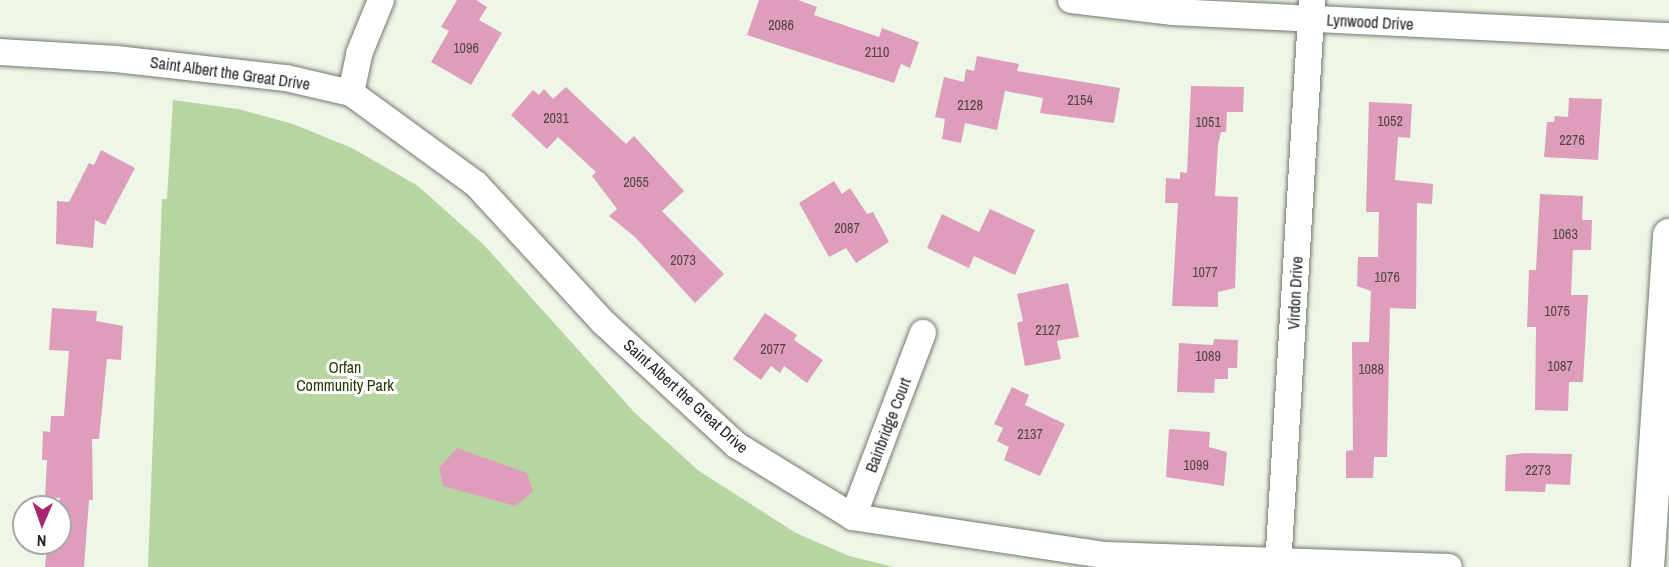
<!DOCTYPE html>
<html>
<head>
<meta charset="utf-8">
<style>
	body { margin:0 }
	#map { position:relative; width:1669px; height:567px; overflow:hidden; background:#eef6e8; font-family:"Archivo Narrow",sans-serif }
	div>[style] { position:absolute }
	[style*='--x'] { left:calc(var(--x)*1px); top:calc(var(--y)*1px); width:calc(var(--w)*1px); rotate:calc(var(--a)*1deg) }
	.green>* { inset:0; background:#b7d5a1 }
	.building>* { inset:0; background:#de9ebb }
	.roads { filter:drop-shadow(0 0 2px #72796d) drop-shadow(0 0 2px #72796d) }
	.minor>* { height:26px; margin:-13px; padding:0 13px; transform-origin:13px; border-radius:13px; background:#fff }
	.tertiary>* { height:33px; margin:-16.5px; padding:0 16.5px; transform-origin:16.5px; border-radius:16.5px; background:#fff }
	span { translate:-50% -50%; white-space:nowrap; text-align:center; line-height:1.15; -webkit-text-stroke:6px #fff; paint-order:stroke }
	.number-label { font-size:14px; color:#524447 }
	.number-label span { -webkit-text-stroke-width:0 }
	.street-label { font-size:16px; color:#232620 }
	.park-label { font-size:16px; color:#213c00 }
	.north { position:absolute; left:12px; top:495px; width:60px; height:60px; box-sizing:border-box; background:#fff; border:2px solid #a7a8a6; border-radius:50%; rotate:182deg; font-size:16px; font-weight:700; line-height:24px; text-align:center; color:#232620 }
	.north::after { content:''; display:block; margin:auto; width:21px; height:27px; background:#a82571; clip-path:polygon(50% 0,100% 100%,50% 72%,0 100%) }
</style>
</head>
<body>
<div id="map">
	<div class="green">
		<i style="clip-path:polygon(173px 100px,238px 109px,293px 124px,352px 148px,418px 186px,484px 245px,635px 413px,699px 471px,796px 533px,849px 556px,894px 567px,148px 567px,162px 199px,167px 199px)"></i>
	</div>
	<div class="building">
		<i style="clip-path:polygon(457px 0,476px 0,487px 7px,479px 20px,502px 33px,471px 85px,431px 62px,449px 31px,441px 27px)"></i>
		<i style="clip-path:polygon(759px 0,798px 0,817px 7px,814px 15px,879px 37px,882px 28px,919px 42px,910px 68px,901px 64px,894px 83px,747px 35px)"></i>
		<i style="clip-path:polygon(977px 56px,1019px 64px,1017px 71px,1120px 88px,1114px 123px,1040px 113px,1043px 98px,1005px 91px,997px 130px,965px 123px,961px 143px,942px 139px,945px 119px,935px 117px,944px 77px,964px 82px,966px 69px,974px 71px)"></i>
		<i style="clip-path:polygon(1191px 86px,1244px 87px,1243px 112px,1227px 112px,1226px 132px,1221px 132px,1218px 145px,1215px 196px,1238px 197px,1235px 288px,1218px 292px,1218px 307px,1172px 306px,1178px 203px,1165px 203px,1166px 178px,1180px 179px,1180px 172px,1187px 173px)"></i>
		<i style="clip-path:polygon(566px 87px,626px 144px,634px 136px,684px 191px,662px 211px,724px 274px,695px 303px,635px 237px,609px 216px,617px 209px,592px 176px,596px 172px,558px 137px,547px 149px,511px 115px,533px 90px,539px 95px,544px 89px,553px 99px)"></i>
		<i style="clip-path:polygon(1569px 98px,1602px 99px,1598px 160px,1544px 157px,1547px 122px,1554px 122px,1555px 116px,1568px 117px)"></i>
		<i style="clip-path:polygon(1369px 102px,1412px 104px,1410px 138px,1398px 137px,1395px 180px,1433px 184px,1432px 204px,1417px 203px,1416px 309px,1390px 308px,1387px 457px,1374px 457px,1373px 478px,1346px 478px,1346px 451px,1353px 450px,1352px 342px,1369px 342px,1371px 291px,1357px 286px,1358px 257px,1378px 257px,1379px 212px,1366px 212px)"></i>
		<i style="clip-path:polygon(101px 150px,135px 168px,105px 225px,95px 220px,93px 248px,56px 244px,57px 201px,69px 202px,89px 163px,94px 165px)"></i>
		<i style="clip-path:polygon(834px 181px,842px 194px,850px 188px,867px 214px,873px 212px,889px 242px,856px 263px,846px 248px,829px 257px,799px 203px)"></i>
		<i style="clip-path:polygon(1540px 194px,1583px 196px,1582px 220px,1592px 220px,1591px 250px,1573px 250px,1571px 295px,1588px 295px,1583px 382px,1569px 382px,1568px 411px,1535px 410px,1536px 327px,1527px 327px,1529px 270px,1536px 270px)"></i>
		<i style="clip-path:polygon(990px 209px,1035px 230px,1015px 275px,974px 256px,969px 268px,927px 248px,942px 214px,979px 232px)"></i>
		<i style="clip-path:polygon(1068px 283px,1079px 337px,1057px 341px,1061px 359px,1025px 366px,1017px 323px,1023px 321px,1017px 294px)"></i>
		<i style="clip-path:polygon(52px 308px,97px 311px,96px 321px,123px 326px,121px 360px,107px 359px,99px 439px,92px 439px,93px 500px,89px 500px,84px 567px,45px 567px,47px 543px,60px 543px,60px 498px,45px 497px,47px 460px,42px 460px,43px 431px,50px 432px,51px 416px,64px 416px,69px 351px,49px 350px)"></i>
		<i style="clip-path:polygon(765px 313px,797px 335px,794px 340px,823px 360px,807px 383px,784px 366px,780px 373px,771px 366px,761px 380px,733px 359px)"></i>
		<i style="clip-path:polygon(1214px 339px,1238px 340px,1237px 368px,1228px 368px,1228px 379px,1215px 379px,1214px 393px,1177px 392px,1179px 343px,1213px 345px)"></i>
		<i style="clip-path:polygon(1012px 387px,1029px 395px,1025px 405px,1065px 424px,1040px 476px,1004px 460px,1009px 447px,997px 441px,1003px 428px,994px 424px)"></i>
		<i style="clip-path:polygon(1169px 429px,1210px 432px,1209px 447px,1227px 452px,1224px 486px,1166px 477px)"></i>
		<i style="clip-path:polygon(457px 448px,527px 473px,533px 492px,515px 506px,443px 486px,439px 468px)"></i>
		<i style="clip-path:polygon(1524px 453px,1572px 454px,1570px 485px,1546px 484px,1545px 492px,1505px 491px,1506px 455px)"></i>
	</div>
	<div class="roads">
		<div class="minor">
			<i style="--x:1071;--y:0;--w:103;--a:6.7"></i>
			<i style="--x:1173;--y:12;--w:497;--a:2.8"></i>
			<i style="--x:0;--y:52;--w:116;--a:3.5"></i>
			<i style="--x:116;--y:59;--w:171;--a:6.4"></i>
			<i style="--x:286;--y:78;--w:67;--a:13"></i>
			<i style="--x:351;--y:93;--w:155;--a:36.1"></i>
			<i style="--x:476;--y:184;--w:189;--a:47.4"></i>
			<i style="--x:604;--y:323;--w:180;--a:42.7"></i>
			<i style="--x:736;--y:445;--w:137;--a:31.6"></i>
			<i style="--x:853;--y:517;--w:255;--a:8.6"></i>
			<i style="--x:1105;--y:555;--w:344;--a:2"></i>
			<i style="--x:351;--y:93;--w:40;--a:-78"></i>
			<i style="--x:359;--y:54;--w:58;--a:-67.8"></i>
			<i style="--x:853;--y:517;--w:197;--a:-69.2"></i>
			<i style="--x:1278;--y:567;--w:568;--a:-86.57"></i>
		</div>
		<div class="tertiary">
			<i style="--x:1647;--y:567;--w:333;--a:-86.2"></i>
		</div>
	</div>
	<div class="number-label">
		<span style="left:781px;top:25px">2086</span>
		<span style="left:466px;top:48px">1096</span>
		<span style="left:877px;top:52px">2110</span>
		<span style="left:1080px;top:100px">2154</span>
		<span style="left:970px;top:105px">2128</span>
		<span style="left:556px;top:118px">2031</span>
		<span style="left:1390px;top:121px">1052</span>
		<span style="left:1208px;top:122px">1051</span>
		<span style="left:1572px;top:140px">2276</span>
		<span style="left:636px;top:182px">2055</span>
		<span style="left:847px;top:228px">2087</span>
		<span style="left:1565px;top:234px">1063</span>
		<span style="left:683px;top:260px">2073</span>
		<span style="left:1205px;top:272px">1077</span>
		<span style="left:1387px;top:277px">1076</span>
		<span style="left:1557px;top:311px">1075</span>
		<span style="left:1048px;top:330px">2127</span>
		<span style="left:773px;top:349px">2077</span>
		<span style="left:1208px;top:356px">1089</span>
		<span style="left:1560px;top:366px">1087</span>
		<span style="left:1371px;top:369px">1088</span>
		<span style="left:1030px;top:434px">2137</span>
		<span style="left:1196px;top:465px">1099</span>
		<span style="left:1538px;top:470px">2273</span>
	</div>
	<div class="street-label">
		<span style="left:1370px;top:22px;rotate:3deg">Lynwood Drive</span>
		<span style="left:230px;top:73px;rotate:8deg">Saint Albert the Great Drive</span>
		<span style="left:1295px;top:293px;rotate:-87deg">Virdon Drive</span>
		<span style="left:686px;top:396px;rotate:42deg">Saint Albert the Great Drive</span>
		<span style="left:888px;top:425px;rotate:-69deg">Bainbridge Court</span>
	</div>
	<div class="park-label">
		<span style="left:345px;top:376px">Orfan<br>Community Park</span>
	</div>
	<div class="north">N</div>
</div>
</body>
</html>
